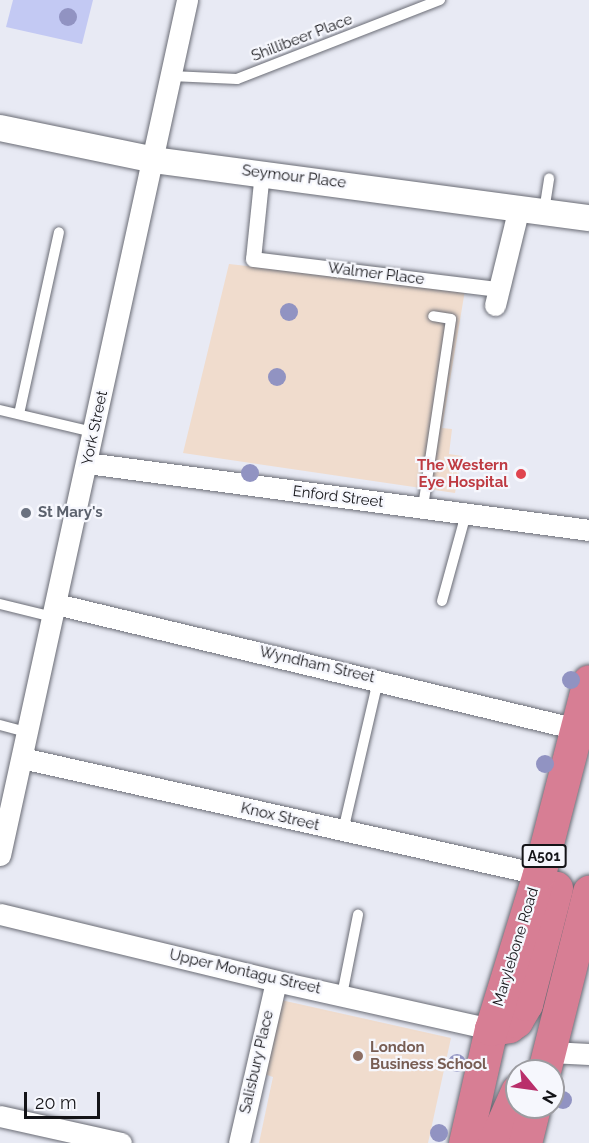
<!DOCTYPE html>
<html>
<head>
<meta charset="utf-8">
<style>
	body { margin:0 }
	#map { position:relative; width:589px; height:1143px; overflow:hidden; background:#e8eaf4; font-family:Raleway,sans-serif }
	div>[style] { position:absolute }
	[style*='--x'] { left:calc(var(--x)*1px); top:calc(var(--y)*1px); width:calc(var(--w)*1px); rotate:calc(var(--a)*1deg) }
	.education>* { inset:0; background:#f0dccd }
	.green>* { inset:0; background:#c3c9f3 }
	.roads { filter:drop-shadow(0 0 2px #6a6c75) drop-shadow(0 0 2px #6a6c75) }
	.service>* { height:10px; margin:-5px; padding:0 5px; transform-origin:5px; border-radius:5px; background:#fff }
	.pedestrian>* { height:15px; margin:-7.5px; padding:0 7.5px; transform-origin:7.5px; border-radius:7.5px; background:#fff }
	.minor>* { height:21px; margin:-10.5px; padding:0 10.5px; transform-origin:10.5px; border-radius:10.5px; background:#fff }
	.tertiary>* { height:26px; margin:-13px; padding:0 13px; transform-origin:13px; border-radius:13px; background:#fff }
	.trunk>* { height:33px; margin:-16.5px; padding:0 16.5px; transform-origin:16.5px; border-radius:16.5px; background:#d77e94 }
	.trees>* { width:18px; height:18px; margin:-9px; border-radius:50%; background:#9193c2 }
	.dots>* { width:16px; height:16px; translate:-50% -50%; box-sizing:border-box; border:3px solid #f6f7fd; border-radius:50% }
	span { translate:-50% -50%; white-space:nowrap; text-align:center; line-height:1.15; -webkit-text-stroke:4.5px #f6f7fd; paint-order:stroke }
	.shield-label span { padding:2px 4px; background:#f6f7fd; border:2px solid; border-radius:4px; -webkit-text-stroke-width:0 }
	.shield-label { font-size:14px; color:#141418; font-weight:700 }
	.street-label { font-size:15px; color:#141418 }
	.health-label { font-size:15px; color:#be3a42; font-weight:700 }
	.right { translate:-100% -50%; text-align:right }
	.worship-label { font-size:15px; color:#5b616d; font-weight:700 }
	.left { translate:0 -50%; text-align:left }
	.education-label { font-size:15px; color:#785e54; font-weight:700 }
	.north { position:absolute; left:505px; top:1059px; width:60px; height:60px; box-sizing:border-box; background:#f6f7fd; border:2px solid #9c9ca1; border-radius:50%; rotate:119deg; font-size:16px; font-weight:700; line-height:24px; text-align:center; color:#141418 }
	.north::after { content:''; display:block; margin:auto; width:21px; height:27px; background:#b92f6b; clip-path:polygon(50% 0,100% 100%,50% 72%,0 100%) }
	.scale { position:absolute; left:24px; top:1092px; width:76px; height:27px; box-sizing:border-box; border:3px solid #141418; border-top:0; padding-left:8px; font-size:18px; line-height:21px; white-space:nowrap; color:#141418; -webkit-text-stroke:4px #f6f7fd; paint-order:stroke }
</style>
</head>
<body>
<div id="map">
	<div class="education">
		<i style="clip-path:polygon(229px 264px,465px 290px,442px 428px,452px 429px,449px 454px,462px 456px,455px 493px,183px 453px)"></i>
		<i style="clip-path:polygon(281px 1000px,451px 1038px,428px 1143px,259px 1143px,273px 1077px,264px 1074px)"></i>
	</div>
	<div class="green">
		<i style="clip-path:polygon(13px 0,93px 0,82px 44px,6px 27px)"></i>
	</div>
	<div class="roads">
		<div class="service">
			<i style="--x:171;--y:76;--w:66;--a:2.6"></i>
			<i style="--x:237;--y:79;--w:218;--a:-21.3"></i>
			<i style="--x:544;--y:211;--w:33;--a:-81"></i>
			<i style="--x:0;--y:410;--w:96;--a:13.3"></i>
			<i style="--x:19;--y:414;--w:186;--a:-77.6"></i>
			<i style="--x:423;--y:507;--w:190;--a:-81.5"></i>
			<i style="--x:451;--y:319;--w:18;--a:-171"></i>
			<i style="--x:442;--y:601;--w:90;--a:-74.6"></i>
			<i style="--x:0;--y:604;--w:55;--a:13.8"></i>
			<i style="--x:0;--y:725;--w:28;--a:15"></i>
			<i style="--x:343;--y:831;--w:155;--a:-76.9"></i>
			<i style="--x:342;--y:995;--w:82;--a:-78.7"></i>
		</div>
		<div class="pedestrian">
			<i style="--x:262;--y:172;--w:87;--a:95.9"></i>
			<i style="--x:253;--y:259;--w:248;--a:7"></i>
		</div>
		<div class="minor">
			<i style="--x:495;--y:305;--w:101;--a:-76.2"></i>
			<i style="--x:87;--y:463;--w:506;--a:7.6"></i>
			<i style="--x:56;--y:604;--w:536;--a:13.49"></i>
			<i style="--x:22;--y:758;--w:530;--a:12.65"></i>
			<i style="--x:0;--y:855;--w:875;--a:-77.66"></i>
			<i style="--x:0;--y:914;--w:284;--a:13.6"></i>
			<i style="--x:276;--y:981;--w:220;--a:12.6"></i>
			<i style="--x:550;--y:1052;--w:39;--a:3"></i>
			<i style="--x:0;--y:1116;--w:124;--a:12.6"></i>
			<i style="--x:239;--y:1143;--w:166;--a:-77.1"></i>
		</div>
		<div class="tertiary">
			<i style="--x:0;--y:128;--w:157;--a:11.7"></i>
			<i style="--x:154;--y:160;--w:439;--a:7.6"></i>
		</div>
		<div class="trunk">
			<i style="--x:491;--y:1029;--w:18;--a:-9"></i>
			<i style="--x:509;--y:1026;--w:9;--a:-36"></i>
			<i style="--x:516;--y:1021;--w:20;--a:-60"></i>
			<i style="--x:526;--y:1004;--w:120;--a:-75.5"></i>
			<i style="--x:544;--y:1071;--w:185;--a:-75.9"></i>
			<i style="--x:465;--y:1143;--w:117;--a:-77.2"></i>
			<i style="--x:491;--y:1029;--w:162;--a:-72.8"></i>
			<i style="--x:539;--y:874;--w:199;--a:-75.5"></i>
			<i style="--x:494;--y:1143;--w:57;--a:-66.1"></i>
			<i style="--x:525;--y:1143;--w:37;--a:-76"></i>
		</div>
	</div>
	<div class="trees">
		<i style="left:68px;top:17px"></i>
		<i style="left:289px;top:312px"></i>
		<i style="left:277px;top:377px"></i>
		<i style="left:250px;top:473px"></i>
		<i style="left:571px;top:680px"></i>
		<i style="left:545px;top:764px"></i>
		<i style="left:457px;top:1063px"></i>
		<i style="left:563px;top:1100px"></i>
		<i style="left:439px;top:1133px"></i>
	</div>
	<div class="dots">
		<i style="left:521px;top:474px;background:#e0444e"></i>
		<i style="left:26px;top:513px;background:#6b7280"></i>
		<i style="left:358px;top:1056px;background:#8d6e63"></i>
	</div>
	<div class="shield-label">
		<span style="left:544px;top:856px">A501</span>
	</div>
	<div class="street-label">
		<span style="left:302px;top:38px;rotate:-21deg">Shillibeer Place</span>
		<span style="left:294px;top:177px;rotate:7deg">Seymour Place</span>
		<span style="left:376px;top:274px;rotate:7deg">Walmer Place</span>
		<span style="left:95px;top:428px;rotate:-78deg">York Street</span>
		<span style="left:338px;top:497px;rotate:7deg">Enford Street</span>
		<span style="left:317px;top:665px;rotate:13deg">Wyndham Street</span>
		<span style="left:280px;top:817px;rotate:13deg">Knox Street</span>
		<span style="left:516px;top:947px;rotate:-73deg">Marylebone Road</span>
		<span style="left:245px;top:972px;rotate:13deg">Upper Montagu Street</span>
		<span style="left:257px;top:1062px;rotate:-77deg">Salisbury Place</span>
	</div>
	<div class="health-label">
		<span class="right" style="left:508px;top:474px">The Western<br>Eye Hospital</span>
	</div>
	<div class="worship-label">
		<span class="left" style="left:38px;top:513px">St Mary's</span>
	</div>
	<div class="education-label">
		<span class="left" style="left:370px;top:1056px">London<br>Business School</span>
	</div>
	<div class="north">N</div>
	<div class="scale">20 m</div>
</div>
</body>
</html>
